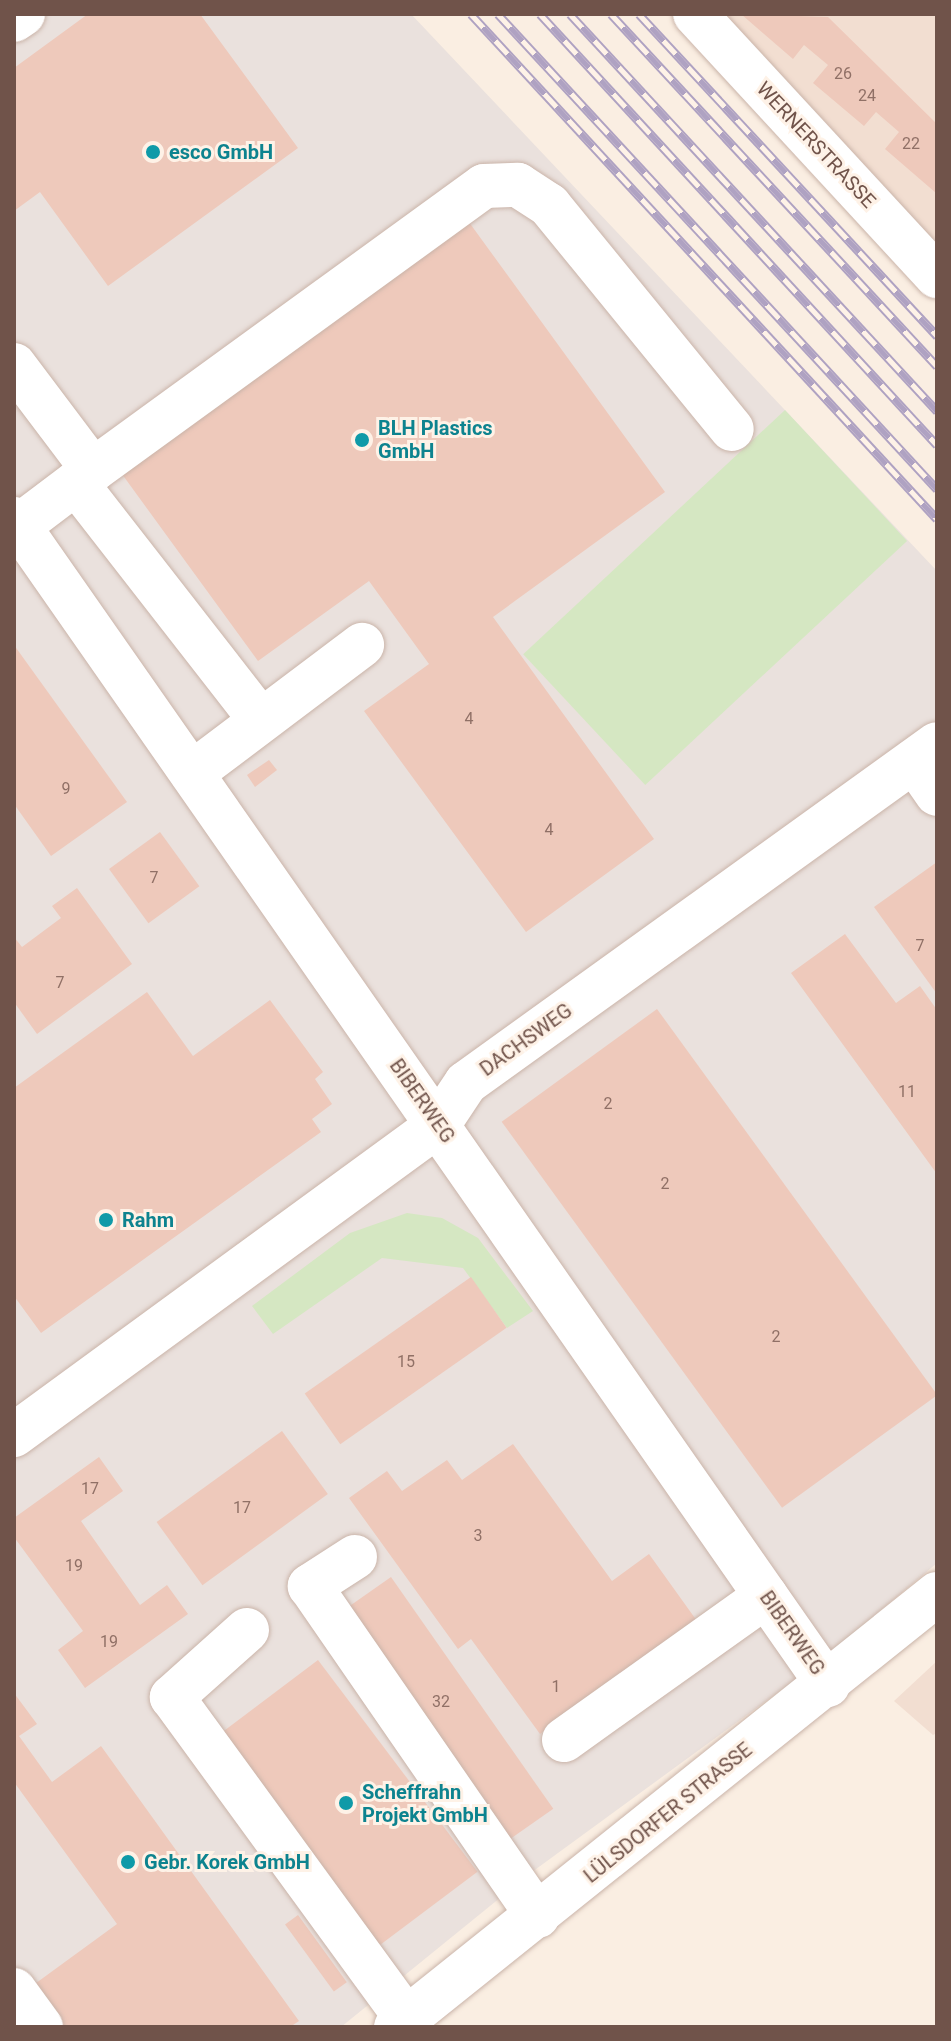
<!DOCTYPE html>
<html>
<head>
<meta charset="utf-8">
<style>
	body { margin:0 }
	#map { position:relative; width:951px; height:2041px; overflow:hidden; background:#faeee2; font-family:Roboto,sans-serif }
	div>[style] { position:absolute }
	[style*='--x'] { left:calc(var(--x)*1px); top:calc(var(--y)*1px); width:calc(var(--w)*1px); rotate:calc(var(--a)*1deg) }
	.residential>* { inset:0; background:#f2ded1 }
	.industrial>* { inset:0; background:#eae1dd }
	.green>* { inset:0; background:#d5e7c2; transform-origin:0 0 }
	.building>* { inset:0; background:#eec9bb; transform-origin:0 0 }
	.roads { filter:drop-shadow(0 0 2px #cab4a9) drop-shadow(0 0 2px #cab4a9) }
	.minor>* { height:44px; margin:-22px; padding:0 22px; transform-origin:22px; border-radius:22px; background:#fff }
	.rail>* { height:9px; margin-top:-4.5px; transform-origin:0; background:repeating-linear-gradient(90deg,#fef2e7 0 18px,#afa2c2 0 36px); box-sizing:border-box; border-block:2px solid #afa2c2 }
	.dots>* { width:22px; height:22px; translate:-50% -50%; box-sizing:border-box; border:4px solid #fef2e7; border-radius:50% }
	span { translate:-50% -50%; white-space:nowrap; text-align:center; line-height:1.15; -webkit-text-stroke:6px #fef2e7; paint-order:stroke }
	.number-label { font-size:16px; color:#907066 }
	.number-label span { -webkit-text-stroke-width:0 }
	.street-label { font-size:20px; color:#70534a }
	.culture-label { font-size:20px; color:#0d838f; font-weight:700 }
	.left { translate:0 -50%; text-align:left }
	.frame { position:absolute; inset:0; border:16px solid #70534a; pointer-events:none }
</style>
</head>
<body>
<div id="map">
	<div class="residential">
		<i style="clip-path:polygon(722px 14px,937px 14px,937px 247px)"></i>
		<i style="clip-path:polygon(937px 1661px,937px 1733px,933px 1735px,894px 1701px)"></i>
	</div>
	<div class="industrial">
		<i style="clip-path:polygon(14px 14px,411px 14px,937px 571px,937px 1563px,818px 1663px,532px 1872px,341px 2027px,14px 2027px)"></i>
	</div>
	<div class="green">
		<i style="left:785px;top:410px;width:179px;height:358px;rotate:47deg"></i>
		<i style="clip-path:polygon(407px 1213px,442px 1218px,478px 1238px,533px 1311px,507px 1328px,463px 1268px,382px 1258px,273px 1334px,252px 1306px,350px 1233px)"></i>
	</div>
	<div class="building">
		<i style="clip-path:polygon(88px 14px,200px 14px,298px 148px,108px 286px,40px 192px,14px 211px,14px 68px)"></i>
		<i style="clip-path:polygon(741px 14px,828px 17px,937px 124px,936px 193px,885px 149px,899px 132px,876px 112px,864px 126px,813px 83px,828px 65px,804px 45px,793px 59px)"></i>
		<i style="clip-path:polygon(466px 218px,665px 492px,493px 617px,654px 839px,526px 932px,364px 711px,429px 664px,369px 581px,258px 661px,119px 470px)"></i>
		<i style="clip-path:polygon(14px 645px,127px 802px,51px 856px,14px 804px)"></i>
		<i style="clip-path:polygon(269px 760px,277px 770px,255px 787px,247px 775px)"></i>
		<i style="left:160px;top:832px;width:67px;height:63px;rotate:54deg"></i>
		<i style="clip-path:polygon(937px 862px,937px 994px,874px 907px)"></i>
		<i style="clip-path:polygon(77px 888px,132px 964px,37px 1034px,14px 1002px,14px 937px,22px 947px,61px 918px,52px 906px)"></i>
		<i style="clip-path:polygon(845px 934px,896px 1003px,920px 986px,937px 1010px,937px 1174px,791px 973px)"></i>
		<i style="clip-path:polygon(147px 992px,193px 1056px,270px 1000px,323px 1072px,315px 1079px,332px 1104px,312px 1119px,321px 1132px,41px 1333px,14px 1296px,14px 1088px)"></i>
		<i style="left:657px;top:1009px;width:477px;height:192px;rotate:54deg"></i>
		<i style="left:471px;top:1277px;width:62px;height:203px;rotate:55deg"></i>
		<i style="left:282px;top:1431px;width:78px;height:155px;rotate:54deg"></i>
		<i style="clip-path:polygon(513px 1444px,612px 1581px,649px 1554px,697px 1621px,540px 1734px,471px 1639px,458px 1649px,349px 1498px,387px 1471px,402px 1491px,447px 1460px,462px 1480px)"></i>
		<i style="clip-path:polygon(99px 1457px,123px 1491px,81px 1521px,140px 1605px,167px 1585px,188px 1614px,85px 1688px,58px 1650px,83px 1631px,14px 1537px,14px 1518px)"></i>
		<i style="left:391px;top:1577px;width:283px;height:64px;rotate:55deg"></i>
		<i style="left:318px;top:1660px;width:265px;height:125px;rotate:53deg"></i>
		<i style="clip-path:polygon(14px 1693px,37px 1724px,19px 1736px,52px 1782px,101px 1746px,299px 2021px,290px 2027px,61px 2027px,32px 1986px,117px 1924px,14px 1782px)"></i>
		<i style="left:298px;top:1915px;width:83px;height:16px;rotate:54deg"></i>
	</div>
	<div class="roads">
		<div class="minor">
			<i style="--x:695;--y:14;--w:357;--a:47.3"></i>
			<i style="--x:14;--y:20;--w:11;--a:-34"></i>
			<i style="--x:14;--y:365;--w:131;--a:53"></i>
			<i style="--x:93;--y:470;--w:93;--a:142.9"></i>
			<i style="--x:93;--y:470;--w:483;--a:-36"></i>
			<i style="--x:484;--y:186;--w:34;--a:-2"></i>
			<i style="--x:518;--y:185;--w:37;--a:33"></i>
			<i style="--x:549;--y:205;--w:289;--a:50.8"></i>
			<i style="--x:76;--y:483;--w:301;--a:52.1"></i>
			<i style="--x:14;--y:519;--w:1422;--a:55.08"></i>
			<i style="--x:914;--y:761;--w:40;--a:55.1"></i>
			<i style="--x:192;--y:773;--w:213;--a:-37"></i>
			<i style="--x:14;--y:1435;--w:525;--a:-36.17"></i>
			<i style="--x:438;--y:1125;--w:50;--a:-56.3"></i>
			<i style="--x:466;--y:1083;--w:580;--a:-35.74"></i>
			<i style="--x:355;--y:1557;--w:54;--a:147.2"></i>
			<i style="--x:310;--y:1586;--w:401;--a:55.4"></i>
			<i style="--x:247;--y:1630;--w:101;--a:138.2"></i>
			<i style="--x:172;--y:1697;--w:399;--a:53.9"></i>
			<i style="--x:564;--y:1740;--w:248;--a:-35.5"></i>
			<i style="--x:14;--y:1990;--w:46;--a:53.9"></i>
			<i style="--x:396;--y:2027;--w:693;--a:-38.67"></i>
		</div>
	</div>
	<div class="rail">
		<i style="--x:471;--y:14;--w:687;--a:47.3"></i>
		<i style="--x:498;--y:14;--w:647;--a:47.26"></i>
		<i style="--x:540;--y:14;--w:586;--a:47.35"></i>
		<i style="--x:570;--y:14;--w:541;--a:47.25"></i>
		<i style="--x:611;--y:14;--w:480;--a:47.2"></i>
		<i style="--x:639;--y:14;--w:439;--a:47.2"></i>
	</div>
	<div class="dots">
		<i style="left:153px;top:152px;background:#0f9aa8"></i>
		<i style="left:362px;top:440px;background:#0f9aa8"></i>
		<i style="left:106px;top:1220px;background:#0f9aa8"></i>
		<i style="left:346px;top:1803px;background:#0f9aa8"></i>
		<i style="left:128px;top:1862px;background:#0f9aa8"></i>
	</div>
	<div class="number-label">
		<span style="left:843px;top:74px">26</span>
		<span style="left:867px;top:96px">24</span>
		<span style="left:911px;top:144px">22</span>
		<span style="left:469px;top:719px">4</span>
		<span style="left:66px;top:789px">9</span>
		<span style="left:549px;top:830px">4</span>
		<span style="left:154px;top:878px">7</span>
		<span style="left:920px;top:946px">7</span>
		<span style="left:60px;top:983px">7</span>
		<span style="left:907px;top:1092px">11</span>
		<span style="left:608px;top:1104px">2</span>
		<span style="left:665px;top:1184px">2</span>
		<span style="left:776px;top:1337px">2</span>
		<span style="left:406px;top:1362px">15</span>
		<span style="left:90px;top:1489px">17</span>
		<span style="left:242px;top:1508px">17</span>
		<span style="left:478px;top:1536px">3</span>
		<span style="left:74px;top:1566px">19</span>
		<span style="left:109px;top:1642px">19</span>
		<span style="left:556px;top:1687px">1</span>
		<span style="left:441px;top:1702px">32</span>
	</div>
	<div class="street-label">
		<span style="left:816px;top:145px;rotate:47deg">WERNERSTRASSE</span>
		<span style="left:526px;top:1040px;rotate:-36deg">DACHSWEG</span>
		<span style="left:422px;top:1101px;rotate:55deg">BIBERWEG</span>
		<span style="left:792px;top:1633px;rotate:55deg">BIBERWEG</span>
		<span style="left:668px;top:1813px;rotate:-39deg">LÜLSDORFER STRASSE</span>
	</div>
	<div class="culture-label">
		<span class="left" style="left:169px;top:152px">esco GmbH</span>
		<span class="left" style="left:378px;top:440px">BLH Plastics<br>GmbH</span>
		<span class="left" style="left:122px;top:1220px">Rahm</span>
		<span class="left" style="left:362px;top:1804px">Scheffrahn<br>Projekt GmbH</span>
		<span class="left" style="left:144px;top:1862px">Gebr. Korek GmbH</span>
	</div>
	<div class="frame"></div>
</div>
</body>
</html>
